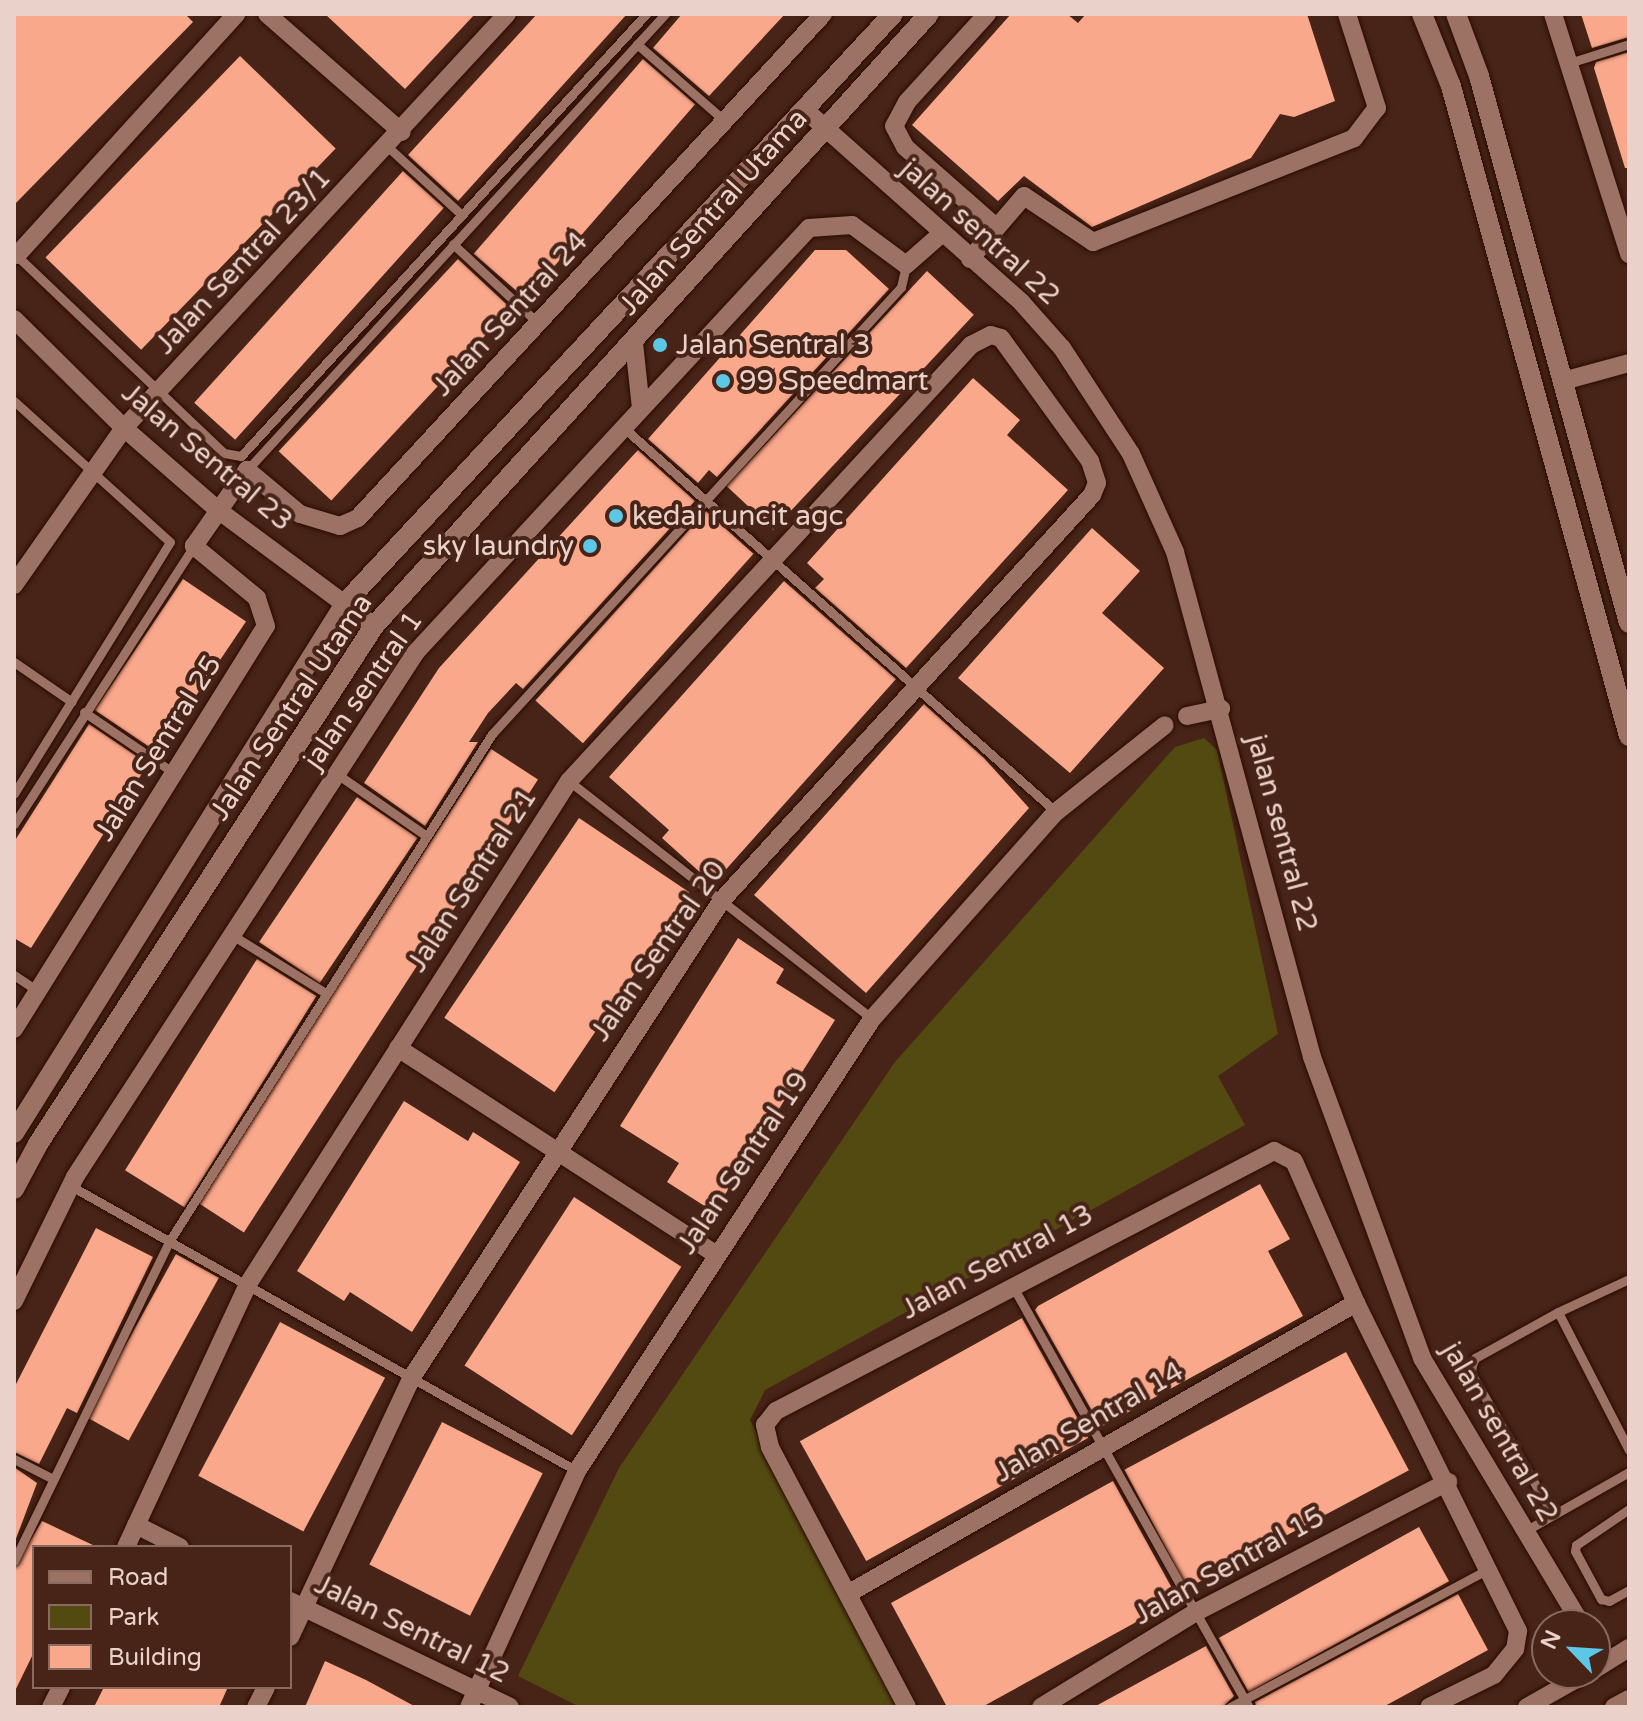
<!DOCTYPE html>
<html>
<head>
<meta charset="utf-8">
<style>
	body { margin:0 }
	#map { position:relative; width:1643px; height:1721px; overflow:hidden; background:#472417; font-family:"Varela Round",sans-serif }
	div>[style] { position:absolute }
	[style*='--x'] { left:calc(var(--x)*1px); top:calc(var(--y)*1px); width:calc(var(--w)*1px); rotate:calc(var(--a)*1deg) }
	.green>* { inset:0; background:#534a12 }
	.building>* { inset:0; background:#f9a88b; transform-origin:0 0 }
	.roads { filter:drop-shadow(0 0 2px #2b0b02) drop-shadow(0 0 2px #2b0b02) }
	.service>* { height:9px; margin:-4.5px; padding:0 4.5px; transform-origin:4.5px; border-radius:4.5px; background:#9c7264 }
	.minor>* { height:18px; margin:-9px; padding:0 9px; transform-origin:9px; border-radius:9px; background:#9c7264 }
	.tertiary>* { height:20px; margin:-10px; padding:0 10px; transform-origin:10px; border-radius:10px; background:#9c7264 }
	.secondary>* { height:20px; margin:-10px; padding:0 10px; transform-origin:10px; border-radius:10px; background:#9c7264 }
	.dots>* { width:22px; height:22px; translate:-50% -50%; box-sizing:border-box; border:4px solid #472417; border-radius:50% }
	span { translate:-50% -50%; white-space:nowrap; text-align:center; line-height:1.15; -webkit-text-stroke:8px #472417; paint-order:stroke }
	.street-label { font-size:28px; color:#ead2ca }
	.poi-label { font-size:28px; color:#ead2ca }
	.left { translate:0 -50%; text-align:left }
	.right { translate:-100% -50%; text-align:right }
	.frame { position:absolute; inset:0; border:16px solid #ead2ca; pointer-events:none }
	.legend { position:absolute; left:32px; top:1545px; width:260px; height:144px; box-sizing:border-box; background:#472417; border:2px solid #886a5f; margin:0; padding:10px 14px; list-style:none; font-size:24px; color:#ead2ca }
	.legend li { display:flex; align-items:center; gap:16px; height:40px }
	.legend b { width:40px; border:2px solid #886a5f }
	.north { position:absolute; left:1531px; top:1609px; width:80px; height:80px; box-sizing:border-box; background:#472417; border:2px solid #886a5f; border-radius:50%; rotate:295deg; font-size:22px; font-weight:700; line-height:32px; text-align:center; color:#ead2ca }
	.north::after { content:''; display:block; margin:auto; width:28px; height:36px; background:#5cc7e7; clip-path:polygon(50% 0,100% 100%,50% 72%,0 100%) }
</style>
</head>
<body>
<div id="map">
	<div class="green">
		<i style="clip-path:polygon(1204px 738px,1217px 750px,1278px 1034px,1218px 1076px,1245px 1125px,765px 1390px,750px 1420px,898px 1707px,580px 1707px,518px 1676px,619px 1468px,895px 1062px,1175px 747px)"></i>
	</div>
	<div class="building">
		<i style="clip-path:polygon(14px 14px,185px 14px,193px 22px,14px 205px)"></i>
		<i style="clip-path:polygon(325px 14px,475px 14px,405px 89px)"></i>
		<i style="clip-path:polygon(537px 14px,627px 14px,458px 201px,408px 155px)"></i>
		<i style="clip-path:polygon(682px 14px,785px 14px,709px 96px,653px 48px)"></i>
		<i style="clip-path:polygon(1011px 14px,1067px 14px,1078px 23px,1086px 14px,1307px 14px,1335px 101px,1294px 117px,1280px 114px,1251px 158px,1092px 227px,1024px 176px,998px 201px,912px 125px)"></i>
		<i style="clip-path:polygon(1581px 14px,1629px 14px,1629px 37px,1592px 48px)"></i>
		<i style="clip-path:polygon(1629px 52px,1629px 168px,1625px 168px,1594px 68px,1596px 62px)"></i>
		<i style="left:240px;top:56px;width:133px;height:280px;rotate:44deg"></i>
		<i style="left:643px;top:59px;width:69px;height:258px;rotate:41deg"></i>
		<i style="left:403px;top:171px;width:55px;height:312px;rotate:42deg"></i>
		<i style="clip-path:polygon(815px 250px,846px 250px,889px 289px,717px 477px,709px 470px,698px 483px,648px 439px)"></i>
		<i style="left:458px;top:259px;width:72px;height:263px;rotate:43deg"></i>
		<i style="left:927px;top:271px;width:64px;height:294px;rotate:43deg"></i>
		<i style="clip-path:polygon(973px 378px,1020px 420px,1007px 435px,1068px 490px,906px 668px,815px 588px,824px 579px,807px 563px)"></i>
		<i style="clip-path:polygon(638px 450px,695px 501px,523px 689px,516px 683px,488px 713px,469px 742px,478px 742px,425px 826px,364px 783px,439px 668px)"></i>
		<i style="left:706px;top:511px;width:64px;height:255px;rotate:42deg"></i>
		<i style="clip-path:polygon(1092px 528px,1140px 571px,1102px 613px,1164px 668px,1070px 773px,958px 678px)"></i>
		<i style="left:183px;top:579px;width:76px;height:158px;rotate:34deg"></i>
		<i style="clip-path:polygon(784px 581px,896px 679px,713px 884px,662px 838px,669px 830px,609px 777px)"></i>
		<i style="clip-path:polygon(924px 704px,984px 758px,1029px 808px,866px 993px,754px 895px)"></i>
		<i style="clip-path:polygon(89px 724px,148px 764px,31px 948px,14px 938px,14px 842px)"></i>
		<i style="left:491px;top:749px;width:56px;height:540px;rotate:33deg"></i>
		<i style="left:357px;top:797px;width:73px;height:175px;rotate:34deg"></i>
		<i style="left:579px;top:818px;width:133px;height:241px;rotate:34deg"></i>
		<i style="clip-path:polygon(738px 938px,784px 969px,776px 983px,835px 1020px,714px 1212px,667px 1182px,679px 1163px,620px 1126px)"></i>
		<i style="left:257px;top:959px;width:70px;height:249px;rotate:32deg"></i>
		<i style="clip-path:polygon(404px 1101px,468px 1141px,473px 1132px,520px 1162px,412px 1332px,350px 1292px,344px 1301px,297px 1271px)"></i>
		<i style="clip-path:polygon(1260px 1184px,1290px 1239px,1268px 1251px,1303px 1316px,1101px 1427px,1035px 1310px,1038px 1306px)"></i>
		<i style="left:574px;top:1197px;width:128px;height:201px;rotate:33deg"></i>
		<i style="clip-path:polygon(96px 1228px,153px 1257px,77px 1413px,67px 1408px,39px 1464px,14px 1452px,14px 1388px)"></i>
		<i style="left:176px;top:1254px;width:49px;height:186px;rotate:29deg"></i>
		<i style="left:1022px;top:1318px;width:137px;height:254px;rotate:61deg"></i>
		<i style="left:280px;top:1322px;width:119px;height:174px;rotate:28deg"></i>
		<i style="left:1346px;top:1352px;width:134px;height:251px;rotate:62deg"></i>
		<i style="left:442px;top:1422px;width:113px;height:160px;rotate:27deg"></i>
		<i style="clip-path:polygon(14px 1467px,37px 1483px,14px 1544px)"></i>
		<i style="clip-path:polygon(1113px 1481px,1178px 1599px,982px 1707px,947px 1707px,891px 1603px)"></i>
		<i style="clip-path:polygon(42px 1521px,97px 1547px,34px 1547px,34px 1652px,14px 1693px,14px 1568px)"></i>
		<i style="left:1419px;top:1527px;width:62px;height:229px;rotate:61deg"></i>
		<i style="clip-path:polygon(1458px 1594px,1488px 1650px,1383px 1707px,1256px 1707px,1255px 1702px)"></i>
		<i style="clip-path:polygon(1206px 1646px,1234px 1696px,1223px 1707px,1094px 1707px)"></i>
		<i style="clip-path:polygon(325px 1661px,366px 1680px,416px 1707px,305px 1707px)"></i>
		<i style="clip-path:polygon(104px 1687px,228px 1687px,219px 1707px,94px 1707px)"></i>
	</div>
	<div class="roads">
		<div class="service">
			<i style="--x:637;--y:44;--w:117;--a:41.2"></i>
			<i style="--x:1569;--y:63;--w:63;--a:-17.6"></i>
			<i style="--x:388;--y:147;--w:100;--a:42.6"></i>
			<i style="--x:453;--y:244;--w:116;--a:42.9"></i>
			<i style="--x:16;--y:255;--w:287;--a:43.6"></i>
			<i style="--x:224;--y:453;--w:17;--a:10"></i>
			<i style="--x:241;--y:456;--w:599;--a:-47.5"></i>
			<i style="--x:14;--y:401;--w:210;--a:42.1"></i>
			<i style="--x:170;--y:542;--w:296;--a:121.8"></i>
			<i style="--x:624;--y:428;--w:578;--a:41.63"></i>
			<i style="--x:247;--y:470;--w:619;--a:-47.49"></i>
			<i style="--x:14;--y:662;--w:70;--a:34.6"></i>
			<i style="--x:84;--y:712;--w:109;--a:34.1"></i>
			<i style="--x:337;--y:774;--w:107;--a:34.7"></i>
			<i style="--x:569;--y:781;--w:385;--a:38.1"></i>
			<i style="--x:14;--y:824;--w:331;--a:-57.1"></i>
			<i style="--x:232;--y:935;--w:108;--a:31.8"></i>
			<i style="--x:14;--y:975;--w:29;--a:34"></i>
			<i style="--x:71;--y:1186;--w:581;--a:29.39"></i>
			<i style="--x:1629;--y:1279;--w:78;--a:155.1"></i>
			<i style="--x:1558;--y:1312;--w:155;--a:62.8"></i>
			<i style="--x:1012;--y:1285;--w:484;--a:60.7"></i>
			<i style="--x:14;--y:1459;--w:44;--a:27.1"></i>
			<i style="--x:1629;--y:1509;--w:64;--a:145.8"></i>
			<i style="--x:1576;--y:1545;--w:6;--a:99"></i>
			<i style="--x:1575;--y:1551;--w:55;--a:61.6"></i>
			<i style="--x:1601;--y:1599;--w:8;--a:14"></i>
			<i style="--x:1609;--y:1601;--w:23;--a:-29"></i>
			<i style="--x:1553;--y:1515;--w:164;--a:-120"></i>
			<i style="--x:1471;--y:1373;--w:8;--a:-83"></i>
			<i style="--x:1472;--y:1365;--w:8;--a:-67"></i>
			<i style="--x:1475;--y:1358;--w:95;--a:-29"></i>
			<i style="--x:1525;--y:1531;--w:120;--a:-29.6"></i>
			<i style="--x:14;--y:1561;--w:357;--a:-64.1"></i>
			<i style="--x:170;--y:1240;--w:600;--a:-57.53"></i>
			<i style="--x:492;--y:734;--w:606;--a:-47.54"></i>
			<i style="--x:901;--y:287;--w:23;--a:-77"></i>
			<i style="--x:1230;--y:1707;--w:293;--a:-28.1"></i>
		</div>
		<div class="minor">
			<i style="--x:267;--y:14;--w:179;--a:41.2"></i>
			<i style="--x:987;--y:14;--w:119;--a:132.3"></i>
			<i style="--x:907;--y:102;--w:27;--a:118"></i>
			<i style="--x:894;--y:126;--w:24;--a:62"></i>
			<i style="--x:905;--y:147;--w:120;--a:41.3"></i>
			<i style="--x:1553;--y:14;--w:252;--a:72.4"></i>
			<i style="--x:805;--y:110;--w:290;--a:41.6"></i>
			<i style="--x:1022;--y:303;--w:60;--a:48.4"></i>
			<i style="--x:1062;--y:348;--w:126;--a:56.9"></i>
			<i style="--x:1131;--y:454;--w:107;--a:65.8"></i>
			<i style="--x:1175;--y:552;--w:523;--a:74.82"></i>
			<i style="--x:1312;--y:1057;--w:320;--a:69.9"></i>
			<i style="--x:1422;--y:1358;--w:311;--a:59.1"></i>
			<i style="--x:17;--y:255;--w:326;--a:-47.7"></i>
			<i style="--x:970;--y:259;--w:83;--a:-49.4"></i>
			<i style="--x:1024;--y:196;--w:83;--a:33.7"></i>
			<i style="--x:1093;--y:242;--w:281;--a:-21.7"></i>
			<i style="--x:1354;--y:138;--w:38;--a:-53"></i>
			<i style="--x:1377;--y:108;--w:99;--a:-107.7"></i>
			<i style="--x:14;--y:319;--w:155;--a:44.7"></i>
			<i style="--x:124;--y:428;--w:125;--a:41.1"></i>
			<i style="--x:218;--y:510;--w:194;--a:36.6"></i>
			<i style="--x:634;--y:343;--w:65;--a:83.9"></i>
			<i style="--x:1563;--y:381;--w:68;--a:-15.3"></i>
			<i style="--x:14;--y:585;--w:192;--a:-55"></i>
			<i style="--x:124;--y:428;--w:564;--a:-47.23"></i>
			<i style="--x:1187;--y:716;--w:35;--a:-12"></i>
			<i style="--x:14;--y:1029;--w:475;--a:-58"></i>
			<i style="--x:266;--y:626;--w:29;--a:-108"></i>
			<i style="--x:257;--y:598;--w:82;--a:-140.5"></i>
			<i style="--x:194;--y:546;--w:93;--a:-55.1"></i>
			<i style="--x:247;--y:470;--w:69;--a:39.7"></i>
			<i style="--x:300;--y:514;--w:42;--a:16.7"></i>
			<i style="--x:340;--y:526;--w:20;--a:-24"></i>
			<i style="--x:358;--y:518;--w:686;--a:-47.3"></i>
			<i style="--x:398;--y:1048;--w:378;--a:33"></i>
			<i style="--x:14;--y:1301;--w:138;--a:-63.8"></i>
			<i style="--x:75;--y:1177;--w:626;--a:-57"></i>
			<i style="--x:416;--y:652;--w:578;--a:-47.17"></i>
			<i style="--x:809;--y:228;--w:43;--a:-4"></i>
			<i style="--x:852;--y:225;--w:67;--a:36.5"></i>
			<i style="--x:906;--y:265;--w:45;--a:-41.4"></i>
			<i style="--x:136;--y:1525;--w:49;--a:26.6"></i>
			<i style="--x:126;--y:1547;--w:290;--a:-65.1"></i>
			<i style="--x:248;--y:1284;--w:597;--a:-57.46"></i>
			<i style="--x:569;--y:781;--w:593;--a:-47.32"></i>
			<i style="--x:971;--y:345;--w:22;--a:-27"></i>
			<i style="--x:991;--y:335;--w:10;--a:17"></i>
			<i style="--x:1001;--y:338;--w:152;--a:54.1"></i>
			<i style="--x:1090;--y:461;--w:23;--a:72"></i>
			<i style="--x:1097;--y:483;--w:13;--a:113"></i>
			<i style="--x:1092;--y:495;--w:549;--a:132.41"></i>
			<i style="--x:722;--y:900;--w:569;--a:123.02"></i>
			<i style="--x:412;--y:1377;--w:287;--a:115.1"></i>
			<i style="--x:851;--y:1592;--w:582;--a:-29.78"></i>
			<i style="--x:290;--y:1601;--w:244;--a:25.7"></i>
			<i style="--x:1595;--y:1669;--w:40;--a:-32"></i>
			<i style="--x:51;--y:1707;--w:22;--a:-63"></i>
			<i style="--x:256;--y:1707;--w:22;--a:-63"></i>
			<i style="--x:469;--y:1707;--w:260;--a:-65.4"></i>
			<i style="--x:577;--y:1471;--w:540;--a:-56.87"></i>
			<i style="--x:872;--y:1019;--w:277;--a:-48.4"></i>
			<i style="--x:1056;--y:812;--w:139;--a:-38.6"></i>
			<i style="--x:907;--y:1707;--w:294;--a:-117.8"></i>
			<i style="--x:770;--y:1447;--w:23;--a:-103"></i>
			<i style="--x:765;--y:1425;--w:18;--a:-52"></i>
			<i style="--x:776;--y:1411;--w:562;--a:-27.57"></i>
			<i style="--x:1274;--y:1151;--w:22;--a:27"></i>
			<i style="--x:1294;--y:1161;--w:155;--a:66.4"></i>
			<i style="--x:1356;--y:1303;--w:366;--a:63.7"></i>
			<i style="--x:1518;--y:1631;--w:18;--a:99"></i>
			<i style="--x:1515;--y:1649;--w:33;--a:129"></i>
			<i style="--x:1494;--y:1675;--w:72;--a:153.8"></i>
			<i style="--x:1041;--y:1707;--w:182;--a:-31.5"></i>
			<i style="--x:1196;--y:1612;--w:284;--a:-27.3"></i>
			<i style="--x:1527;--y:1707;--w:69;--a:-29.5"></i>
			<i style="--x:1614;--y:1707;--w:17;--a:-28"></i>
		</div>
		<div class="tertiary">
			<i style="--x:14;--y:1133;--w:626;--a:-57.98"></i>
			<i style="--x:346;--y:602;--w:803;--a:-47.07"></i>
			<i style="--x:14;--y:1189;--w:51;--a:-61.9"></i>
			<i style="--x:38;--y:1144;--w:617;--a:-57.03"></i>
			<i style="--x:374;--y:626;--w:826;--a:-47.8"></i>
		</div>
		<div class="secondary">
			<i style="--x:1422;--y:14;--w:78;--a:68.1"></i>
			<i style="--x:1451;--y:86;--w:674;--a:74.69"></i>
			<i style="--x:1456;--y:14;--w:66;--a:69.6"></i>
			<i style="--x:1479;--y:76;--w:567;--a:74.67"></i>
		</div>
	</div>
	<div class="dots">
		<i style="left:660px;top:345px;background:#5cc7e7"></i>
		<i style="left:723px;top:381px;background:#5cc7e7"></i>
		<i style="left:616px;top:516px;background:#5cc7e7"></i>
		<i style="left:590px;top:546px;background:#5cc7e7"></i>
	</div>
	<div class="street-label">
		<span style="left:713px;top:212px;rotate:-48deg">Jalan Sentral Utama</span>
		<span style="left:980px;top:232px;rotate:42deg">jalan sentral 22</span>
		<span style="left:243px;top:261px;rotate:-47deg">Jalan Sentral 23/1</span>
		<span style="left:510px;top:314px;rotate:-47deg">Jalan Sentral 24</span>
		<span style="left:207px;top:457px;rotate:40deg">Jalan Sentral 23</span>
		<span style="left:363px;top:690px;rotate:-55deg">jalan sentral 1</span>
		<span style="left:291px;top:707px;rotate:-56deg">Jalan Sentral Utama</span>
		<span style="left:158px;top:748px;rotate:-58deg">Jalan Sentral 25</span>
		<span style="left:1282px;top:833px;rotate:75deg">jalan sentral 22</span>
		<span style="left:472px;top:880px;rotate:-57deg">Jalan Sentral 21</span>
		<span style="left:658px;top:951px;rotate:-55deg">Jalan Sentral 20</span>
		<span style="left:743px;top:1163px;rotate:-56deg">Jalan Sentral 19</span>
		<span style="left:997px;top:1262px;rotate:-28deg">Jalan Sentral 13</span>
		<span style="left:1089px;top:1422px;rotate:-30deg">Jalan Sentral 14</span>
		<span style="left:1500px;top:1432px;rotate:60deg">jalan sentral 22</span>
		<span style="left:1229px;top:1566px;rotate:-29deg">Jalan Sentral 15</span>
		<span style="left:412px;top:1629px;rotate:26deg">Jalan Sentral 12</span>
	</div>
	<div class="poi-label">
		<span class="left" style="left:676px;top:345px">Jalan Sentral 3</span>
		<span class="left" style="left:739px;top:381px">99 Speedmart</span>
		<span class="left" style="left:632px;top:516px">kedai runcit agc</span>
		<span class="right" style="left:574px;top:546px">sky laundry</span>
	</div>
	<div class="frame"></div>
	<ul class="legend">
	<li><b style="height:10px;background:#9c7264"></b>Road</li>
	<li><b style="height:22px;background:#534a12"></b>Park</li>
	<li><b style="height:22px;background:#f9a88b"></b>Building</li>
	</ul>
	<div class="north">N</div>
</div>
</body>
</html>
